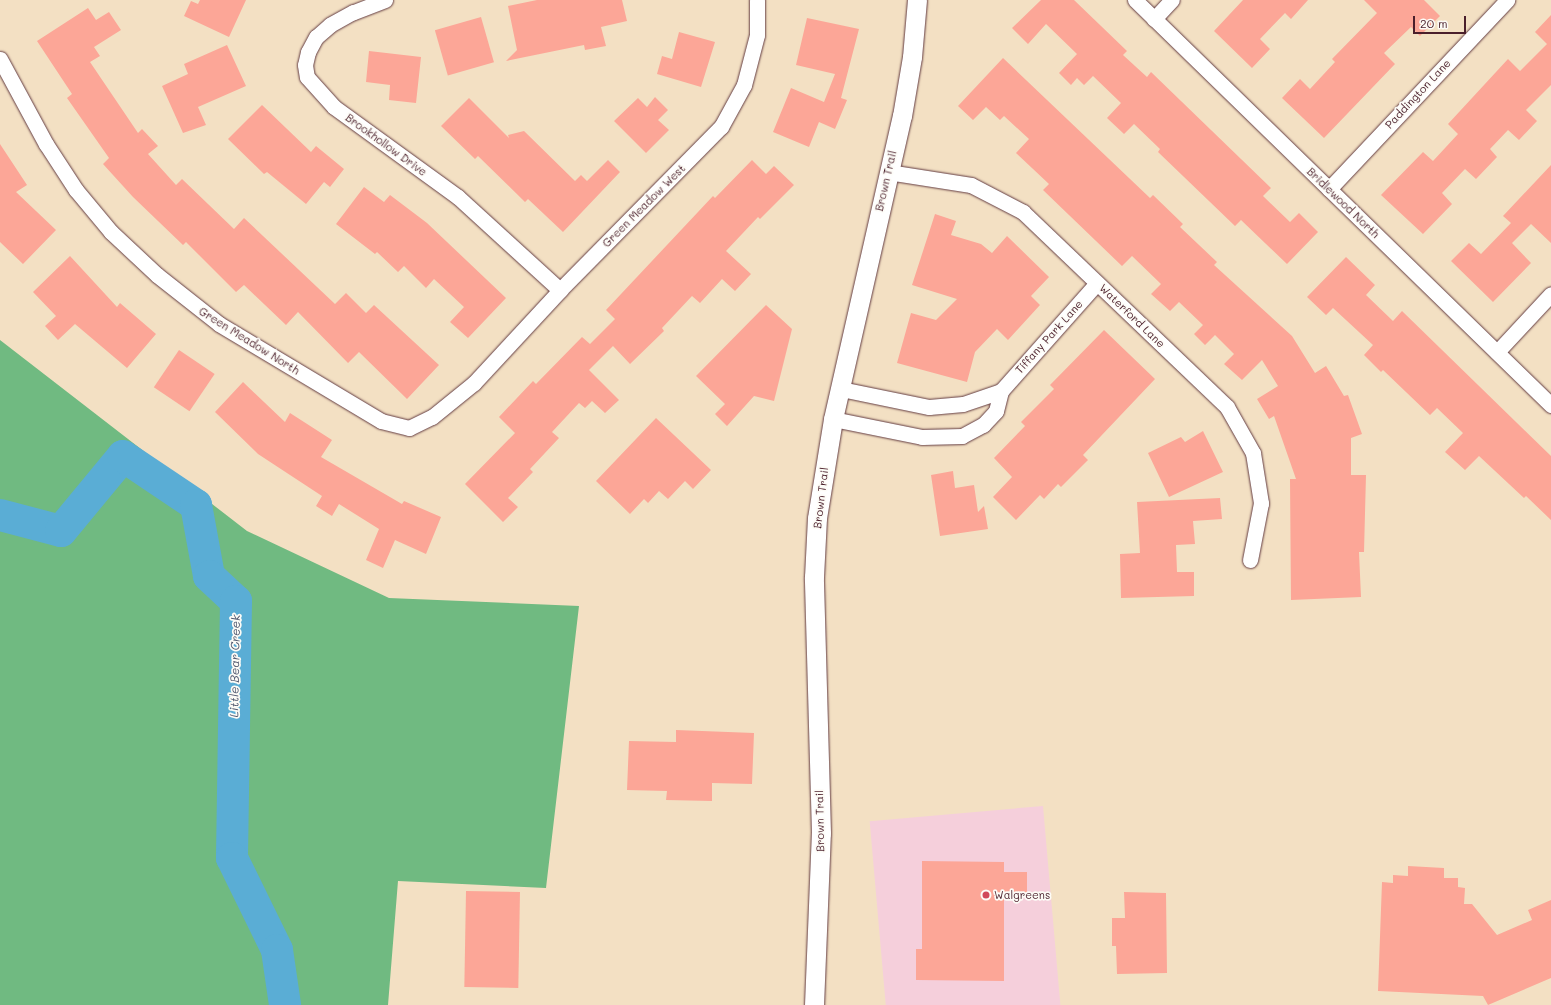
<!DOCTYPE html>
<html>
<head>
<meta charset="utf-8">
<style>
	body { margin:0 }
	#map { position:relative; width:1551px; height:1005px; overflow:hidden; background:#f3e0c3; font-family:Mali,sans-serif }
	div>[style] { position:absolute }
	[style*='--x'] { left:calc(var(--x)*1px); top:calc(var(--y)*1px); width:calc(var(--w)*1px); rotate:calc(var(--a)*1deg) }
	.built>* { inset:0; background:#f5cfdb; transform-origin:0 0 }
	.forest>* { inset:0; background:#70ba81 }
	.river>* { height:32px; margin:-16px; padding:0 16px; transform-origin:16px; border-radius:16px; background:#5aadd5 }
	.building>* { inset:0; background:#fca697; transform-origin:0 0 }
	.roads { filter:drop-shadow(0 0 1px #633c42) drop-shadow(0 0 1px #633c42) }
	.minor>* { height:15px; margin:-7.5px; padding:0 7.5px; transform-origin:7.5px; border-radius:7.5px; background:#fff }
	.tertiary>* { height:19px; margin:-9.5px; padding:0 9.5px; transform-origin:9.5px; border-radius:9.5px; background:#fff }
	.dots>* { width:11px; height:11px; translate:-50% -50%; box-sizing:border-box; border:2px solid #fdfcf7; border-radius:50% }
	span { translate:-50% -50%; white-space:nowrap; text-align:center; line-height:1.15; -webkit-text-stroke:3.5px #fdfcf7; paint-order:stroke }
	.street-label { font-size:11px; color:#4a1f2b }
	.poi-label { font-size:11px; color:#4a1f2b }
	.left { translate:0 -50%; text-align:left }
	.water-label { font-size:12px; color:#50586f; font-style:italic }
	.scale { position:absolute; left:1413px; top:16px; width:53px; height:18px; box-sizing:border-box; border:2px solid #4a1f2b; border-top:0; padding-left:5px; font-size:12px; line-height:14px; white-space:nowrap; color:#4a1f2b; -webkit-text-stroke:3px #fdfcf7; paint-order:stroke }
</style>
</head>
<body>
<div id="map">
	<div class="built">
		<i style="left:1043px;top:806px;width:200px;height:174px;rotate:85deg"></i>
	</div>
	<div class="forest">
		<i style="clip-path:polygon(0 340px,247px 531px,389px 598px,579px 606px,546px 888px,398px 881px,388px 1005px,0 1005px)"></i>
	</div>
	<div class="river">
		<i style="--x:0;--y:515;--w:63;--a:14.7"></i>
		<i style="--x:61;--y:531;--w:97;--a:-50.4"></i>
		<i style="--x:123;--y:456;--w:88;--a:33.9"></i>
		<i style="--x:196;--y:505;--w:72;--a:79.6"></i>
		<i style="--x:209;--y:576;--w:37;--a:43"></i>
		<i style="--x:236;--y:601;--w:257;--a:90.9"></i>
		<i style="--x:232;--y:858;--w:102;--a:63.9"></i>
		<i style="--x:277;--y:950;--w:56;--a:81.7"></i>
	</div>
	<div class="building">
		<i style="clip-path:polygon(200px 0,246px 0,229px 37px,184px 16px,191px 1px,198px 4px)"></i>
		<i style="clip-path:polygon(537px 0,622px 0,627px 21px,601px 27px,606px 46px,585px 50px,584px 45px,506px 61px,517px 50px,508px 6px)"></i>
		<i style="clip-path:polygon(1041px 0,1074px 0,1127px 51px,1123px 55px,1147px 77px,1151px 72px,1271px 188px,1263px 196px,1290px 222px,1299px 213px,1318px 232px,1287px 264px,1241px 220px,1235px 226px,1158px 152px,1160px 149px,1134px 124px,1124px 134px,1107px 118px,1121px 103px,1093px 76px,1084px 85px,1077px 78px,1071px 85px,1059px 73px,1077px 54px,1046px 24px,1028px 44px,1012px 28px)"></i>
		<i style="clip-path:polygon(1243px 0,1308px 0,1291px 19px,1285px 13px,1260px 39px,1270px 49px,1252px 68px,1214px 31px)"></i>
		<i style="clip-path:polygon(1364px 0,1424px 0,1440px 16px,1420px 36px,1411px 27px,1384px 53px,1395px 64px,1324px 138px,1282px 98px,1300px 79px,1310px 89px,1335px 62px,1332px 59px,1377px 13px)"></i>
		<i style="clip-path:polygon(88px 8px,96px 20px,109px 12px,121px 30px,94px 47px,100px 56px,90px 62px,138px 133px,142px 129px,158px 146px,148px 154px,176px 185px,182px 179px,234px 229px,244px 218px,335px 304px,346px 293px,366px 313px,374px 305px,439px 365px,407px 399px,359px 352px,348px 363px,298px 312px,286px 325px,244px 285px,236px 292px,186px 242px,183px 245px,133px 197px,103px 164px,109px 158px,67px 98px,72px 94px,37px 41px)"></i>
		<i style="clip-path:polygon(1551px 15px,1551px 85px,1526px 110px,1537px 121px,1519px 140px,1508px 130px,1490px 149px,1497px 157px,1476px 179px,1465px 169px,1442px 193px,1452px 204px,1423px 234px,1381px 195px,1423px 152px,1433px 161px,1458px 134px,1448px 124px,1508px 59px,1520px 71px,1547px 44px,1535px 32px)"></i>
		<i style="left:481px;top:17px;width:47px;height:48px;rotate:74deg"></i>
		<i style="clip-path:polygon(807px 18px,859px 29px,841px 98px,847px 100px,835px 129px,819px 122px,809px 147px,773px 132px,791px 88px,824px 102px,835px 74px,796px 65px)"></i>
		<i style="clip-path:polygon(679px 32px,715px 42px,701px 87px,657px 74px,662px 56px,672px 59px)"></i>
		<i style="clip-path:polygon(227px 45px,246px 86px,198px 107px,206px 125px,183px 133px,162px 86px,188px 74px,184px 64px)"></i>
		<i style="clip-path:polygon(369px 51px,421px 57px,416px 103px,389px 100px,390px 85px,366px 82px)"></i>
		<i style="clip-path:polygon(1003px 58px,1150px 198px,1153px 195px,1183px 224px,1180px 227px,1217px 262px,1214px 265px,1292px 336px,1315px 373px,1326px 366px,1344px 396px,1348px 395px,1362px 434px,1351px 438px,1351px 475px,1366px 475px,1364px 552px,1359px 552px,1361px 597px,1291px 600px,1290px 479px,1296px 479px,1274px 416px,1269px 419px,1257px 399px,1278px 386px,1262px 360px,1242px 380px,1224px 364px,1234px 354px,1215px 335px,1205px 345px,1194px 334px,1203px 325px,1179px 302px,1170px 311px,1151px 294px,1161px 284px,1132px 256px,1122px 266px,1043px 190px,1049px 184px,1016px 153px,1029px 139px,1004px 116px,1000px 120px,986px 107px,973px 120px,958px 106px)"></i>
		<i style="clip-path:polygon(655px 97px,668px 110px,658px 120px,669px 130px,646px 153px,614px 121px,638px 98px,647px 107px)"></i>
		<i style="clip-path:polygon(469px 98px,509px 138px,508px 135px,524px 131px,575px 181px,581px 175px,587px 181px,608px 160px,620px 172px,563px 232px,528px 199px,525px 202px,478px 156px,475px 159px,441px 126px)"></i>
		<i style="clip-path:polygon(262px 105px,311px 152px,316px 146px,344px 169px,330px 187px,324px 182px,306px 204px,267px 172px,264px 174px,228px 139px)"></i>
		<i style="clip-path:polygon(0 144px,27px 185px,16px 192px,56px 230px,23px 264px,0 242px)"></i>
		<i style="clip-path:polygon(752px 160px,766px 174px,774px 166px,794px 185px,760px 219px,758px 217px,726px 251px,751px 274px,735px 291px,722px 279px,700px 303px,692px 296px,662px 328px,664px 331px,630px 364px,613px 346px,589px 370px,619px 400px,605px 413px,592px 401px,585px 408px,579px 403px,552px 432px,559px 438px,530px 469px,533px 472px,508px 498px,518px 507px,503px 522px,465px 484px,515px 433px,499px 417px,533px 381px,536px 384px,582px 337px,590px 344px,615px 319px,606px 310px,713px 196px,715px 198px)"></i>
		<i style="clip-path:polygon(1551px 165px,1551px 243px,1531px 224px,1512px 243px,1531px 263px,1493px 302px,1451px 261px,1469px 243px,1481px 254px,1511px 223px,1503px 216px)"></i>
		<i style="clip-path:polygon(364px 187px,384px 202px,390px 195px,427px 223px,506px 298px,468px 338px,450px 322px,464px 307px,434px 279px,426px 288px,404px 266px,398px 272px,377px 252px,375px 254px,336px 224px)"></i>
		<i style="clip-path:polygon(935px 214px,956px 221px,951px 235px,981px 244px,992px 253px,1007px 236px,1049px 277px,1031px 296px,1040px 305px,1008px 340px,997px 329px,975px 352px,967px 382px,897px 363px,911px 313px,936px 320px,957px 299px,912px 285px)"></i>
		<i style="clip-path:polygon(70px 256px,117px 307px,120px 303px,156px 334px,127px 368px,75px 324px,58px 340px,45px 326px,56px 316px,33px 292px)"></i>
		<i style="clip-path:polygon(1346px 257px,1375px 285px,1366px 295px,1393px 321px,1402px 311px,1551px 456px,1551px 520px,1526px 496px,1524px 498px,1479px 456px,1465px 470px,1445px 452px,1463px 433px,1437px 408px,1430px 415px,1383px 370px,1381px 372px,1364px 355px,1373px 345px,1333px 308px,1326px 315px,1307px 297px)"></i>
		<i style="clip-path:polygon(766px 305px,792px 329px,774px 401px,754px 396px,727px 426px,715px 414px,725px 404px,696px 376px)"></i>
		<i style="clip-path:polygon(1104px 330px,1155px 379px,1083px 455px,1088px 460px,1061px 487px,1058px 484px,1044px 499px,1040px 495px,1016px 520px,993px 497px,1012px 477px,994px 458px,1025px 426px,1021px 422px,1054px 389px,1050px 385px)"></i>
		<i style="left:179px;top:350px;width:43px;height:45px;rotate:34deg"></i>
		<i style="clip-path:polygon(243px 382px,285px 422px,290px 413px,332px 440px,321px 457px,402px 504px,404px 501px,441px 517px,426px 554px,395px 540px,383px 568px,366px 560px,379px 529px,339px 504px,332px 516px,316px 506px,322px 496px,258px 454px,215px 412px)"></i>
		<i style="clip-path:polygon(656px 418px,711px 470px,693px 489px,685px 481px,668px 499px,659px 491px,648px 503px,644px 499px,630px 514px,596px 481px)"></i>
		<i style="clip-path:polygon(1203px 431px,1223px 472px,1169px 497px,1148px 453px,1181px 437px,1185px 442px)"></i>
		<i style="clip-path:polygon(953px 471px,955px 488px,974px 485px,978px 512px,984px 506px,988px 529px,940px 536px,931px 475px)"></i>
		<i style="clip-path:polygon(1220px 498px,1222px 519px,1193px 521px,1195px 544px,1176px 545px,1177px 572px,1194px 572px,1194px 596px,1121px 598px,1120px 554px,1140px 553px,1137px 502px)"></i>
		<i style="clip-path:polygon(676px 730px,754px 733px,752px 784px,712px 783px,712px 801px,666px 800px,667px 791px,627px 790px,629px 741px,676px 742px)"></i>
		<i style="clip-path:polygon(922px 861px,1004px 862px,1004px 872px,1027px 872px,1027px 895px,1004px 895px,1004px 981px,916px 980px,916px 949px,922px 949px)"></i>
		<i style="clip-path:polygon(1408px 866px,1444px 868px,1444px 878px,1458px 878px,1458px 887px,1465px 888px,1464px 904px,1472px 904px,1497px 935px,1532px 920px,1528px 910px,1551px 900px,1551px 978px,1488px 1005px,1483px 996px,1378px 991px,1382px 882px,1393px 883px,1393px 875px,1408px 876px)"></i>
		<i style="left:466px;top:891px;width:54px;height:96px;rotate:1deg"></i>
		<i style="clip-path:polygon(1124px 892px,1166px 893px,1167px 973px,1117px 974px,1116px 946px,1112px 946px,1112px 918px,1125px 918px)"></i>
	</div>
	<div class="roads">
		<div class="minor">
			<i style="--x:385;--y:0;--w:34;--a:159"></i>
			<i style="--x:353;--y:12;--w:26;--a:151"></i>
			<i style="--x:330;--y:25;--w:18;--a:139"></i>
			<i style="--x:316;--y:37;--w:17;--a:118"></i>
			<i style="--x:308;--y:52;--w:13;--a:103"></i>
			<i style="--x:305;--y:65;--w:12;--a:81"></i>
			<i style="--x:307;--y:77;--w:40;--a:48"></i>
			<i style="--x:334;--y:107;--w:153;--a:36"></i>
			<i style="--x:458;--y:197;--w:138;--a:42.4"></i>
			<i style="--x:1135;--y:0;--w:581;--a:44.23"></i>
			<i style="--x:1154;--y:19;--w:26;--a:-47"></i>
			<i style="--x:0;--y:59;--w:97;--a:61.6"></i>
			<i style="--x:46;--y:144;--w:55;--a:56.9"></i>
			<i style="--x:76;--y:190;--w:55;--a:50.2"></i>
			<i style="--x:111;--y:232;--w:63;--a:43.1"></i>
			<i style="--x:157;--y:275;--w:79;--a:38.3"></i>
			<i style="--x:219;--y:324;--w:189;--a:30.9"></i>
			<i style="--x:381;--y:421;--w:29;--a:14"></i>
			<i style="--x:409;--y:428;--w:25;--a:-26"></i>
			<i style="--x:432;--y:417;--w:54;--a:-39"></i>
			<i style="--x:474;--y:383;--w:127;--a:-47.2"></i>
			<i style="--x:560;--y:290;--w:229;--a:-45.4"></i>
			<i style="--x:721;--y:127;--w:48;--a:-61.3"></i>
			<i style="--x:744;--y:85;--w:52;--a:-75.4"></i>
			<i style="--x:757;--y:35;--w:35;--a:-90"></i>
			<i style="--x:888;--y:172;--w:84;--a:8.9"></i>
			<i style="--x:971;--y:185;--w:59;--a:27.4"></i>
			<i style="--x:1023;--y:212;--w:282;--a:43.7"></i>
			<i style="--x:1227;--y:407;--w:53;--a:60.5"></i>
			<i style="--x:1253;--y:453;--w:51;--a:80.9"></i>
			<i style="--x:1261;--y:503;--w:58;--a:100.9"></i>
			<i style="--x:1329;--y:189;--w:260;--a:-46.7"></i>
			<i style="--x:1497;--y:352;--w:79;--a:-47"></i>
			<i style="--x:841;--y:389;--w:90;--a:11.6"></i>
			<i style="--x:929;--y:407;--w:34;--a:-5"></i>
			<i style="--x:963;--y:404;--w:40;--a:-18.9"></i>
			<i style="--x:833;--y:419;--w:91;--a:11.4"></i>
			<i style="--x:922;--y:437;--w:40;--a:-1.4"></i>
			<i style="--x:962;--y:436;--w:24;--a:-28"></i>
			<i style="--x:983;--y:425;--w:19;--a:-47"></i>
			<i style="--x:996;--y:411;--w:21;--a:-76"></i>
			<i style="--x:1001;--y:391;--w:144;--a:-48.4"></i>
		</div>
		<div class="tertiary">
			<i style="--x:814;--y:1005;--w:172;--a:-87.7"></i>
			<i style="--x:821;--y:833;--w:256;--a:-91.6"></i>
			<i style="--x:814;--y:577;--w:59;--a:-87.1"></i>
			<i style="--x:817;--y:518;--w:100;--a:-80.8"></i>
			<i style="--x:833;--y:419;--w:311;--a:-77.2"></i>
			<i style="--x:902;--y:116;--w:60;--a:-80.4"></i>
			<i style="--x:912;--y:57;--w:57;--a:-85"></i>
		</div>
	</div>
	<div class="dots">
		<i style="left:986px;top:895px;background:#d1495b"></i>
	</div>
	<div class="street-label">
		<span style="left:1418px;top:94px;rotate:-47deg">Paddington Lane</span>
		<span style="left:386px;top:145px;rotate:36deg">Brookhollow Drive</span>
		<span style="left:886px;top:181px;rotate:-77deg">Brown Trail</span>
		<span style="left:1343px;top:203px;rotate:44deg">Bridlewood North</span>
		<span style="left:644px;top:206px;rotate:-45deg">Green Meadow West</span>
		<span style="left:1132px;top:316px;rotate:44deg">Waterford Lane</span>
		<span style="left:1049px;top:337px;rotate:-48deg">Tiffany Park Lane</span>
		<span style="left:249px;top:341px;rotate:32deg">Green Meadow North</span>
		<span style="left:821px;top:498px;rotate:-83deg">Brown Trail</span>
		<span style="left:820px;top:821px;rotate:-91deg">Brown Trail</span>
	</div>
	<div class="poi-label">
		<span class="left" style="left:994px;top:895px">Walgreens</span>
	</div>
	<div class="water-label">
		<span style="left:235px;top:666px;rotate:-89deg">Little Bear Creek</span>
	</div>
	<div class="scale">20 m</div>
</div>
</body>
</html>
